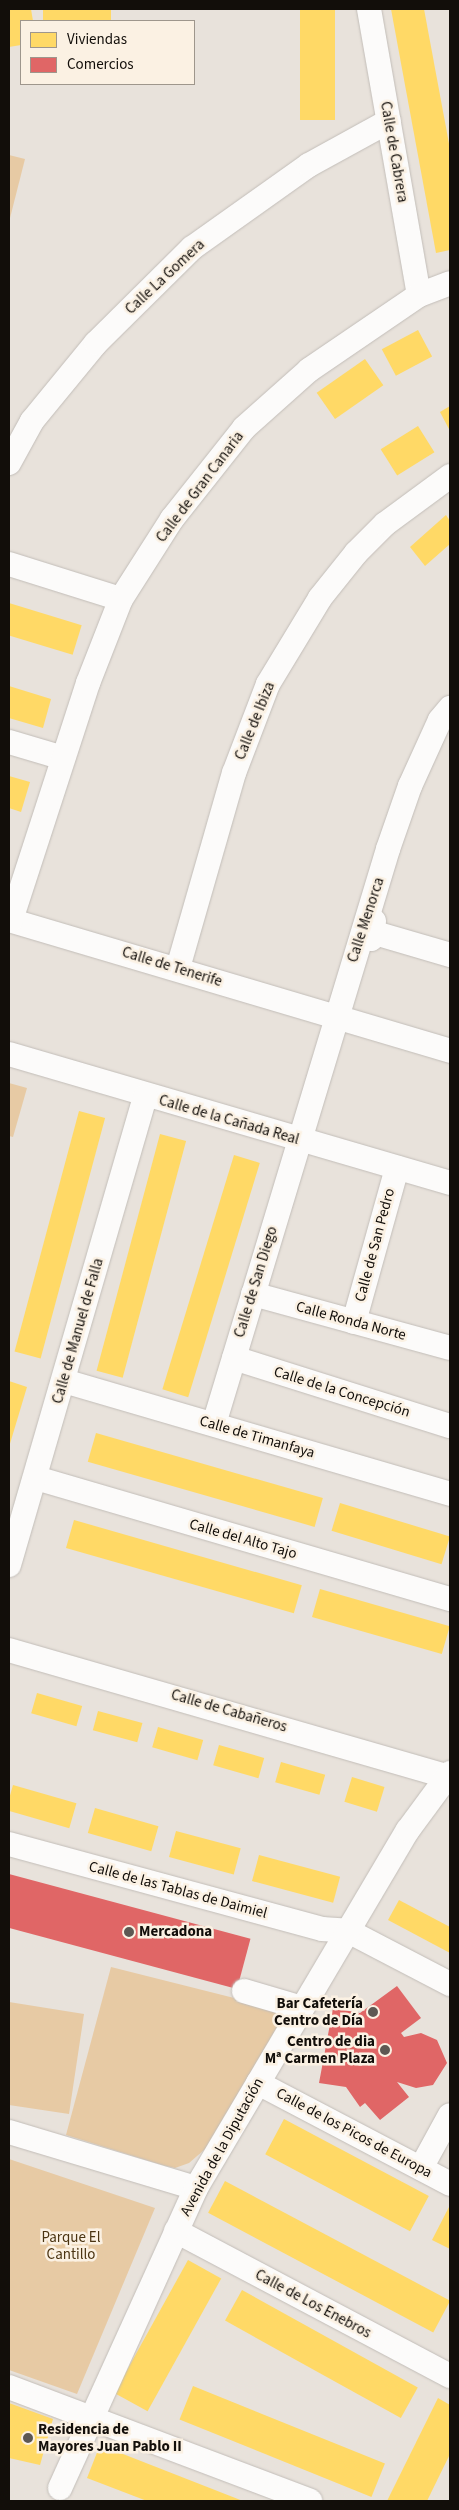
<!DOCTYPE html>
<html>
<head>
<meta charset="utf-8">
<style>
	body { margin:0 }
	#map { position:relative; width:459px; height:2510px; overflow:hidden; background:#e8e2db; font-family:"Source Sans 3",sans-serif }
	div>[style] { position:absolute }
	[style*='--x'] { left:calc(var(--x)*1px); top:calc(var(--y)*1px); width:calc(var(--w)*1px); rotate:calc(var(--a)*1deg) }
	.green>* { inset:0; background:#e7caa4 }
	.homes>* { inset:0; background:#ffd966; transform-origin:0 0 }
	.shops>* { inset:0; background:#e06666; transform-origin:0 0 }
	.roads { filter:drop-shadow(0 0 1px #c2bdb8) drop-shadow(0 0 1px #c2bdb8) }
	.minor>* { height:24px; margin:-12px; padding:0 12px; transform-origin:12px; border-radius:12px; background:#fcfbfa }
	.dots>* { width:14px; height:14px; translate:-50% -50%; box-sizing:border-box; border:2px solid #fbf1e3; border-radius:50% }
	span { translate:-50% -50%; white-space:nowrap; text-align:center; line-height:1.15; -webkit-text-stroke:5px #fbf1e3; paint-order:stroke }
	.street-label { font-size:15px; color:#120e0a }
	.poi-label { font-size:15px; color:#120e0a; font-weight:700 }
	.left { translate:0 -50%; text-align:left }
	.right { translate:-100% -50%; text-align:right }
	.park-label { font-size:15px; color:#4b3412 }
	.frame { position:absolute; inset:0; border:10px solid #120e0a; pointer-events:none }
	.legend { position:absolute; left:20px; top:20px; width:175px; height:65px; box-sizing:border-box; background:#fbf1e3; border:1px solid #9e968c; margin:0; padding:6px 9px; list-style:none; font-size:15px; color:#120e0a }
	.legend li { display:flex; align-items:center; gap:10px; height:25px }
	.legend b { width:25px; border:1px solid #9e968c }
</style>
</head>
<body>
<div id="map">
	<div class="green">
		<i style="clip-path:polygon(9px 155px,25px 159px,9px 222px)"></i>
		<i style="clip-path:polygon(9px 1083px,27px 1088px,13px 1137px,9px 1136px)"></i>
		<i style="clip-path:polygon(111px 1967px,286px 2011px,211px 2144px,189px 2163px,175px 2168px,162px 2165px,66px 2135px)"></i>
		<i style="clip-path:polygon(9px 2002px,84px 2014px,69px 2114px,9px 2105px)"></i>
		<i style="clip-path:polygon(9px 2159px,155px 2208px,77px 2394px,9px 2370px)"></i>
	</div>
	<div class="homes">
		<i style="clip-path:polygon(9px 9px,31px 9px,33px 21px,21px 21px,21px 45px,9px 47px)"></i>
		<i style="left:43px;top:9px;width:68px;height:12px"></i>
		<i style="left:300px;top:9px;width:35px;height:111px"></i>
		<i style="clip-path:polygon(391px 9px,424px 9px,450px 149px,450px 250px,436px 253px)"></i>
		<i style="left:418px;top:330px;width:30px;height:41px;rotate:62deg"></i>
		<i style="left:365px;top:359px;width:32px;height:59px;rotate:55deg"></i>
		<i style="clip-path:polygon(450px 406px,450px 431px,440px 412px)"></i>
		<i style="left:418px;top:426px;width:31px;height:44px;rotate:58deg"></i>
		<i style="clip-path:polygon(446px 515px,450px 521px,450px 544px,425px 566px,410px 547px)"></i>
		<i style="left:9px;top:603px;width:76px;height:31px;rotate:17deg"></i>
		<i style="clip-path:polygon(9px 686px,51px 699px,43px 728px,9px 718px)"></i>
		<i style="clip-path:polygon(9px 776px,30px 782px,21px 812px,9px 808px)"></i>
		<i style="left:79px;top:1111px;width:27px;height:249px;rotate:15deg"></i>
		<i style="left:160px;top:1134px;width:27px;height:245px;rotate:15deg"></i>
		<i style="left:234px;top:1155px;width:27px;height:245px;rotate:17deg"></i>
		<i style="clip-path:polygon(9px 1381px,27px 1387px,9px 1447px)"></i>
		<i style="left:96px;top:1433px;width:236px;height:30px;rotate:16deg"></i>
		<i style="left:340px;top:1503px;width:115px;height:29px;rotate:17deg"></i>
		<i style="left:74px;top:1520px;width:237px;height:29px;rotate:16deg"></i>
		<i style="left:320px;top:1589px;width:135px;height:29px;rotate:16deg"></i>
		<i style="left:37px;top:1693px;width:47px;height:21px;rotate:16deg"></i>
		<i style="left:98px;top:1711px;width:46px;height:20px;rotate:15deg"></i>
		<i style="left:158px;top:1727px;width:47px;height:21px;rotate:16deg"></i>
		<i style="left:219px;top:1745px;width:47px;height:21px;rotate:16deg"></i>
		<i style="left:281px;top:1762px;width:46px;height:21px;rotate:16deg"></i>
		<i style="left:352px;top:1777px;width:34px;height:26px;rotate:17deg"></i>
		<i style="left:13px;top:1785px;width:66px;height:26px;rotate:16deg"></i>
		<i style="left:95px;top:1808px;width:66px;height:26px;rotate:16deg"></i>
		<i style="left:176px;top:1831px;width:67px;height:27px;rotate:15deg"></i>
		<i style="left:259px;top:1855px;width:84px;height:27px;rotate:15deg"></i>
		<i style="clip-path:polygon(399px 1900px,450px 1927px,450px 1953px,388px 1920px)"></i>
		<i style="left:284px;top:2119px;width:164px;height:40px;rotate:28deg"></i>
		<i style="left:225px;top:2181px;width:255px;height:36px;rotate:28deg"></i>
		<i style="clip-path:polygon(450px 2205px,450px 2249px,432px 2240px)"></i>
		<i style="left:188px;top:2260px;width:38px;height:152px;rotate:29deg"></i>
		<i style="left:242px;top:2290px;width:201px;height:35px;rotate:29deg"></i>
		<i style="left:193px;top:2386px;width:207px;height:36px;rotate:22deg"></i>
		<i style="clip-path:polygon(438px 2398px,450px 2405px,450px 2454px,427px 2501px,387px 2501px)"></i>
		<i style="clip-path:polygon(9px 2403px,53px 2419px,40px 2465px,9px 2458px)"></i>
		<i style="clip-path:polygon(100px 2445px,243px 2501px,147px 2501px,87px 2478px)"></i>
	</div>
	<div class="shops">
		<i style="left:9px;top:1874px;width:250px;height:52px;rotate:15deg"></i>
		<i style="clip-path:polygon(397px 1986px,421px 2018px,401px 2033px,404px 2037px,421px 2033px,437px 2040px,447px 2063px,433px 2085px,416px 2088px,397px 2082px,409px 2097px,380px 2120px,365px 2103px,360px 2107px,346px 2087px,319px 2083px,333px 2008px,360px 2013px)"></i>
	</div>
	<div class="roads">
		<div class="minor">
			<i style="--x:369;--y:9;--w:290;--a:80.1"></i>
			<i style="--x:9;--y:463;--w:48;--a:-61.3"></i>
			<i style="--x:32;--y:421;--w:101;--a:-50.6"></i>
			<i style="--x:96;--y:343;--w:135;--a:-44.7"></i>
			<i style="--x:192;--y:248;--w:143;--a:-35.4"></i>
			<i style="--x:309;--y:165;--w:91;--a:-28.8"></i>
			<i style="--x:9;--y:564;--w:117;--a:17.4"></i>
			<i style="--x:9;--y:742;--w:56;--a:16.5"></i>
			<i style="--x:9;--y:920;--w:460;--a:16.5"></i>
			<i style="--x:11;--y:920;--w:249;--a:-72"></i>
			<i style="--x:88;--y:683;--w:90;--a:-68.6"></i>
			<i style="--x:121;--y:599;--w:95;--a:-57.5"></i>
			<i style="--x:172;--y:519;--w:116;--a:-51.6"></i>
			<i style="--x:244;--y:428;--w:87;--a:-41.7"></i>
			<i style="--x:309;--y:370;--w:133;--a:-34.3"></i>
			<i style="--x:419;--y:295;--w:33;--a:-21"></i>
			<i style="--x:374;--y:921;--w:18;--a:99"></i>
			<i style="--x:371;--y:939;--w:7;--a:-56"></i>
			<i style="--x:375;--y:933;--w:78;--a:16.3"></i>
			<i style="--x:178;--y:968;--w:203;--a:-74"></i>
			<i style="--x:234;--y:773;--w:95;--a:-69.1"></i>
			<i style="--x:268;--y:684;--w:100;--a:-58.8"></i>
			<i style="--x:320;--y:598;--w:58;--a:-51.3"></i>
			<i style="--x:356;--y:553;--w:41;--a:-45"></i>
			<i style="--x:385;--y:524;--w:81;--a:-36.4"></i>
			<i style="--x:9;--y:1054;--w:459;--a:16.3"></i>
			<i style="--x:253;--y:1294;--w:204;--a:15.3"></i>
			<i style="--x:354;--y:1322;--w:160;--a:-74.4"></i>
			<i style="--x:234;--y:1358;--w:226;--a:17.5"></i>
			<i style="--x:64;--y:1381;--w:402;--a:16.3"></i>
			<i style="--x:214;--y:1424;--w:601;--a:-73.16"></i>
			<i style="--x:388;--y:849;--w:67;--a:-70.8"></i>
			<i style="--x:410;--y:786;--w:72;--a:-65.6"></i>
			<i style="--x:440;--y:720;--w:16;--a:-50"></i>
			<i style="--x:36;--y:1478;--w:431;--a:16.3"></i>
			<i style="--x:9;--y:1565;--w:488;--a:-73.8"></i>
			<i style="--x:9;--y:1650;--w:459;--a:16.1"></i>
			<i style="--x:9;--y:1844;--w:324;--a:15.2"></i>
			<i style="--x:322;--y:1929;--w:26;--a:4"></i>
			<i style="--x:348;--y:1931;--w:115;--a:27.5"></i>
			<i style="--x:244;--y:1991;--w:60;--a:16.3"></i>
			<i style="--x:258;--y:2083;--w:217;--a:27.7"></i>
			<i style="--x:9;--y:2132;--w:195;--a:16.7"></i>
			<i style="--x:421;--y:2168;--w:60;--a:-61.3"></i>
			<i style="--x:176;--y:2231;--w:310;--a:27.9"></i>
			<i style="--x:9;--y:2387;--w:322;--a:20.7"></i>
			<i style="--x:60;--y:2488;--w:329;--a:-65.6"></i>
			<i style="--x:196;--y:2188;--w:416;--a:-59.4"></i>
			<i style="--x:408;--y:1830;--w:71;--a:-53.6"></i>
		</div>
	</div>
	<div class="dots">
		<i style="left:129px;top:1932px;background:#5d5853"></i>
		<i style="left:373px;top:2012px;background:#5d5853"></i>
		<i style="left:385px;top:2050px;background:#5d5853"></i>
		<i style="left:28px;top:2438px;background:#5d5853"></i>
	</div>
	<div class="street-label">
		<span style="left:394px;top:152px;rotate:80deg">Calle de Cabrera</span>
		<span style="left:165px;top:277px;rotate:-43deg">Calle La Gomera</span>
		<span style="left:200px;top:487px;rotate:-53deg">Calle de Gran Canaria</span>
		<span style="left:255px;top:721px;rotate:-68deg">Calle de Ibiza</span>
		<span style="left:366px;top:920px;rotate:-72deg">Calle Menorca</span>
		<span style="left:172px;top:967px;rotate:17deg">Calle de Tenerife</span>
		<span style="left:229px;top:1120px;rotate:16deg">Calle de la Cañada Real</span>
		<span style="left:375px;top:1245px;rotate:-75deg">Calle de San Pedro</span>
		<span style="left:256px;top:1282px;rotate:-73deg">Calle de San Diego</span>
		<span style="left:351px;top:1321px;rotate:15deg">Calle Ronda Norte</span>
		<span style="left:78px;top:1331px;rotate:-74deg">Calle de Manuel de Falla</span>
		<span style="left:342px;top:1392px;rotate:17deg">Calle de la Concepción</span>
		<span style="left:257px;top:1437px;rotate:16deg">Calle de Timanfaya</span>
		<span style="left:243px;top:1539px;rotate:16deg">Calle del Alto Tajo</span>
		<span style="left:229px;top:1711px;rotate:16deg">Calle de Cabañeros</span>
		<span style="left:178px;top:1890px;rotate:15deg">Calle de las Tablas de Daimiel</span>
		<span style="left:354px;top:2133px;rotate:28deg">Calle de los Picos de Europa</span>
		<span style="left:222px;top:2147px;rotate:-61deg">Avenida de la Diputación</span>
		<span style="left:313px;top:2304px;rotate:28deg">Calle de Los Enebros</span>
	</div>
	<div class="poi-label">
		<span class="left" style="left:139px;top:1932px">Mercadona</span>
		<span class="right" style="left:363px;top:2012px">Bar Cafetería<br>Centro de Día</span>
		<span class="right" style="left:375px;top:2050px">Centro de dia<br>Mª Carmen Plaza</span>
		<span class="left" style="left:38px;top:2438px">Residencia de<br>Mayores Juan Pablo II</span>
	</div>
	<div class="park-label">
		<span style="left:71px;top:2246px">Parque El<br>Cantillo</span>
	</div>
	<div class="frame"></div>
	<ul class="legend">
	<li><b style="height:14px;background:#ffd966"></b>Viviendas</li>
	<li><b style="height:14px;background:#e06666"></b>Comercios</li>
	</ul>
</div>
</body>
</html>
